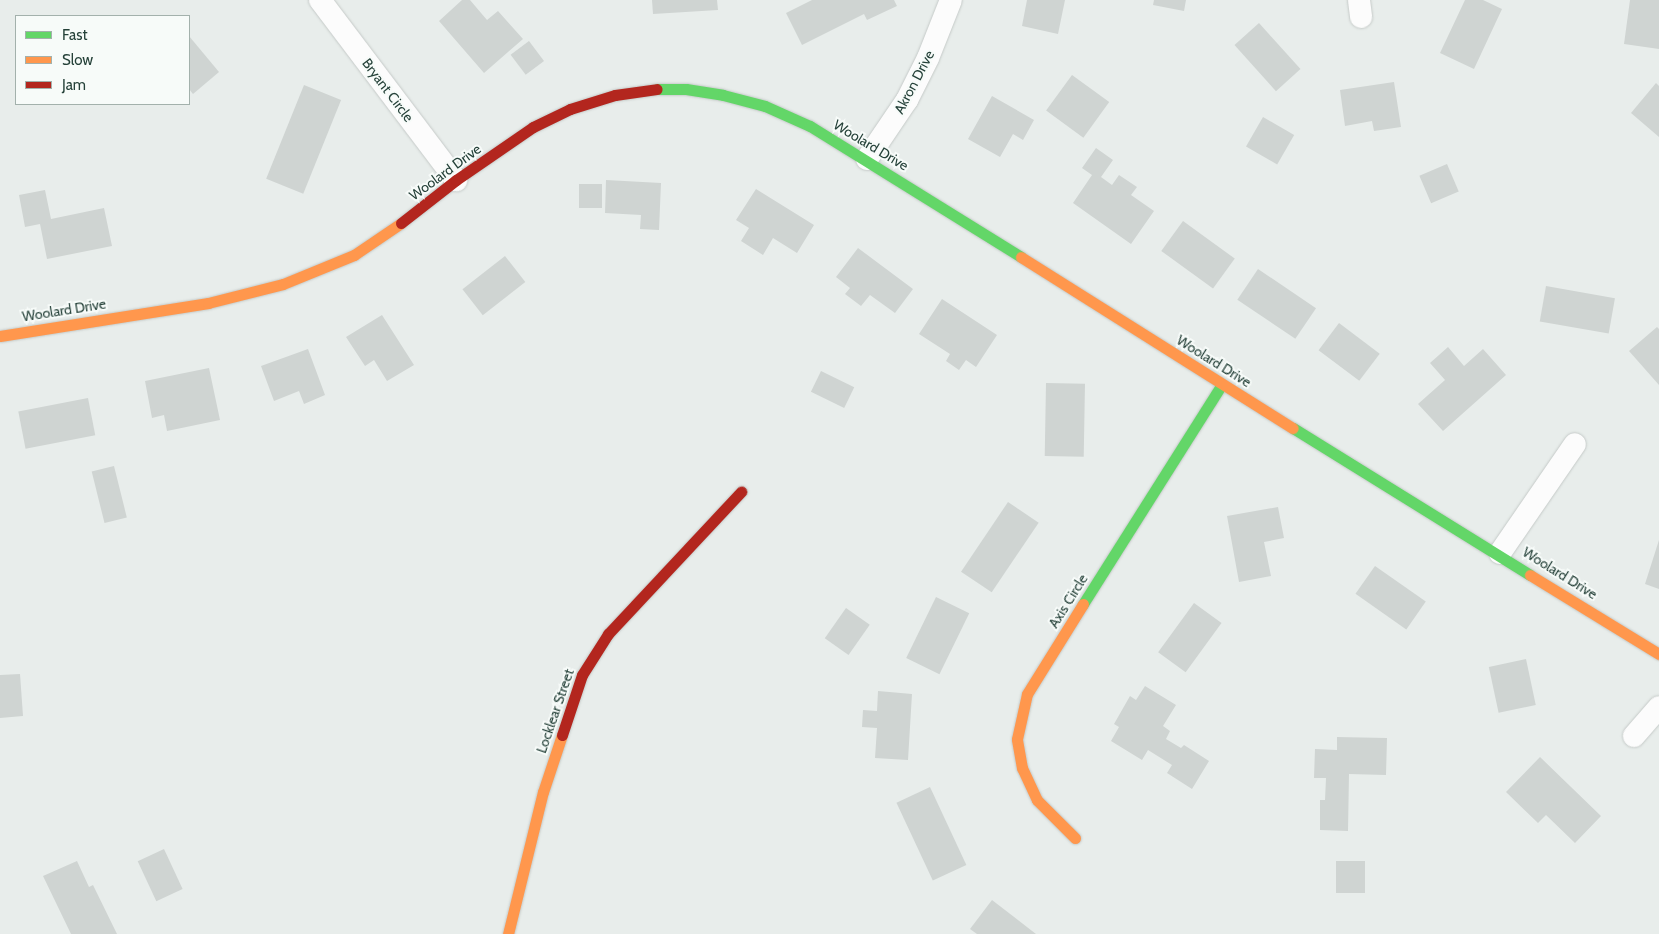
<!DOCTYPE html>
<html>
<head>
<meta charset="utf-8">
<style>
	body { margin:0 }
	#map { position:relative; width:1659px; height:934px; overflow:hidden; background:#e8edeb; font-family:Cabin,sans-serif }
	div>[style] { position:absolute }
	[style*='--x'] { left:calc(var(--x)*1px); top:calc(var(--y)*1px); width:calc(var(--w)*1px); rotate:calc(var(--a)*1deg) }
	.building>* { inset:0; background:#cfd4d2; transform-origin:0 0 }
	.roads { filter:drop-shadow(0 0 1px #c5cac8) drop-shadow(0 0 1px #c5cac8) }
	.street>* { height:22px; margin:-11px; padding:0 11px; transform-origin:11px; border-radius:11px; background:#fcfcfc }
	.fast>* { height:11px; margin:-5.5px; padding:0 5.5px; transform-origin:5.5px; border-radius:5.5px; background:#63d668 }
	.slow>* { height:11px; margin:-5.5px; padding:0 5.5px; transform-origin:5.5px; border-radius:5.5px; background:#ff974d }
	.jam>* { height:11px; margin:-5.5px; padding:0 5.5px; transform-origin:5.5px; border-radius:5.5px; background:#b3261e }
	span { translate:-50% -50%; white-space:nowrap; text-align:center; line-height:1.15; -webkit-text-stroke:4px #f7fbf9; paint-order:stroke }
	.street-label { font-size:14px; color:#254139 }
	.legend { position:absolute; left:15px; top:15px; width:175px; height:90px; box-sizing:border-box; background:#f7fbf9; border:1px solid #a3b1ac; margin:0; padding:6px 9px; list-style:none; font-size:15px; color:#254139 }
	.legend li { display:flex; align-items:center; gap:10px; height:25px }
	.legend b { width:25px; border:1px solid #a3b1ac }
</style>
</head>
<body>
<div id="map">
	<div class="building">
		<i style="clip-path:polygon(462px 0,470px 0,487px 20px,498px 11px,523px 39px,484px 73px,439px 21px)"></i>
		<i style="clip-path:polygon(652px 0,717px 0,718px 10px,653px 14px)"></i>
		<i style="clip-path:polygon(812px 0,894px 0,897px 6px,867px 20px,864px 14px,802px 45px,786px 13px)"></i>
		<i style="clip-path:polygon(1027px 0,1065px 0,1058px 34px,1022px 26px)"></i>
		<i style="clip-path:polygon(1154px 0,1186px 0,1184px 11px,1153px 5px)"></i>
		<i style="clip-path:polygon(1465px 0,1483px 0,1502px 9px,1474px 69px,1440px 53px)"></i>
		<i style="clip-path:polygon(1630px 0,1659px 0,1659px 49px,1624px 44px)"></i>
		<i style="left:1259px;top:23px;width:62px;height:33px;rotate:48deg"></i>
		<i style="clip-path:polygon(189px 36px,219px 72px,193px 94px,189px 89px)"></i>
		<i style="left:529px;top:41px;width:25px;height:23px;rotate:53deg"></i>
		<i style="left:1072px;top:75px;width:46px;height:44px;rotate:36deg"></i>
		<i style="clip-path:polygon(1394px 82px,1401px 127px,1374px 131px,1372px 121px,1345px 126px,1340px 90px)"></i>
		<i style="clip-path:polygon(1656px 83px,1659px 86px,1659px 137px,1631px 113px)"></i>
		<i style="left:304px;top:85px;width:40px;height:101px;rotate:22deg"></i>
		<i style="clip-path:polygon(992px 96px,1034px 120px,1023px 140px,1013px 134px,1000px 157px,968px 139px)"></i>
		<i style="left:1263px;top:117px;width:36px;height:34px;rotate:30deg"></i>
		<i style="clip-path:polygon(1096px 148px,1113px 160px,1101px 177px,1112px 185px,1119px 175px,1137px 187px,1131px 195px,1154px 211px,1131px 244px,1073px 203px,1092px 175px,1082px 168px)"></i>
		<i style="left:1447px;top:164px;width:30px;height:30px;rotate:67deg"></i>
		<i style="clip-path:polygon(606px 180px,661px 183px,659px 230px,640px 229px,641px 215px,605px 213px)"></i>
		<i style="left:579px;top:184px;width:23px;height:24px"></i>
		<i style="clip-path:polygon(756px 189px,814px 225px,797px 253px,773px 238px,763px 255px,741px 241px,749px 228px,736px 220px)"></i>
		<i style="clip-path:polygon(45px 190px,51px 219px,104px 208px,112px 246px,47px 259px,40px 224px,25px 227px,19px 195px)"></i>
		<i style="left:1183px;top:221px;width:64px;height:37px;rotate:36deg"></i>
		<i style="clip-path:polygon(858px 248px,913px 289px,895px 313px,870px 295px,861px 306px,845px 294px,850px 288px,836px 277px)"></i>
		<i style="left:505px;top:256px;width:33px;height:54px;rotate:52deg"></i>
		<i style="left:1258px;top:269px;width:70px;height:37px;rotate:34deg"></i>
		<i style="left:1546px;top:286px;width:70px;height:36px;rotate:10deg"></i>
		<i style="clip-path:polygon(942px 299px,997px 335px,976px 367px,966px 360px,959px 370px,946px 361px,950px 354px,919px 334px)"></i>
		<i style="clip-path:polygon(382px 315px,414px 365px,387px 381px,374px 360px,365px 366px,346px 337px)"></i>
		<i style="left:1339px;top:323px;width:51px;height:34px;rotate:37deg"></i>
		<i style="clip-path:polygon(1657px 327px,1659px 329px,1659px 385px,1629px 351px)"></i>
		<i style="clip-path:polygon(1448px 347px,1464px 366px,1483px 349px,1506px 375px,1443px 431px,1418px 404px,1445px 380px,1430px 363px)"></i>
		<i style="clip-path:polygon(308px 349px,325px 395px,304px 404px,299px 391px,274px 401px,261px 366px)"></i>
		<i style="clip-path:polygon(209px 368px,220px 420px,167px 431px,164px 415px,152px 418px,145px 381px)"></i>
		<i style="left:821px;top:371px;width:37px;height:23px;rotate:26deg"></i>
		<i style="left:1046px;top:383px;width:39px;height:73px;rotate:1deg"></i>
		<i style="left:88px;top:398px;width:38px;height:71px;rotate:79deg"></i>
		<i style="left:114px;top:466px;width:53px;height:23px;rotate:76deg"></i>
		<i style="left:1008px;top:502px;width:37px;height:84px;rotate:34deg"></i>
		<i style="clip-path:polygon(1278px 507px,1284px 538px,1264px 542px,1271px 576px,1239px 582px,1227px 516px)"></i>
		<i style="clip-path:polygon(1659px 540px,1659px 589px,1645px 584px)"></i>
		<i style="left:1375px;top:566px;width:62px;height:34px;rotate:35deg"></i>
		<i style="left:936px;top:597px;width:37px;height:68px;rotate:26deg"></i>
		<i style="left:1194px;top:603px;width:34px;height:61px;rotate:36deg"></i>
		<i style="left:846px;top:608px;width:29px;height:37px;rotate:35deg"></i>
		<i style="left:1526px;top:659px;width:47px;height:38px;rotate:78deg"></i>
		<i style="clip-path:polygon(20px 674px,23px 716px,0 718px,0 675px)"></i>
		<i style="clip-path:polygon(1145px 686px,1176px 705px,1163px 726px,1170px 731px,1166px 739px,1181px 748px,1184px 745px,1209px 761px,1192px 789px,1167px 773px,1172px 765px,1148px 750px,1142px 760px,1111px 741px,1119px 727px,1114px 724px,1130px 696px,1136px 700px)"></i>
		<i style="clip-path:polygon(878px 691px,912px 694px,908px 760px,875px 758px,877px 728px,862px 727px,863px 710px,877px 711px)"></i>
		<i style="clip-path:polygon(1337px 737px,1387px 738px,1386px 775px,1349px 774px,1348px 831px,1320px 830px,1320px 800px,1325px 800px,1326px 778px,1314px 778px,1315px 749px,1337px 750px)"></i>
		<i style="clip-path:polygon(1540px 757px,1601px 816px,1575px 843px,1546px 815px,1538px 823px,1506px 792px)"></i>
		<i style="left:930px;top:787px;width:86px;height:37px;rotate:65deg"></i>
		<i style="left:164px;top:849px;width:44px;height:29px;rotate:65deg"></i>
		<i style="clip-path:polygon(77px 861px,89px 887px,93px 885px,117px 934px,71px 934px,43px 876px)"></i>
		<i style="left:1336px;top:861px;width:29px;height:32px"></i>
		<i style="clip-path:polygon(992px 900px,1036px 934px,977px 934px,970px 929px)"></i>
	</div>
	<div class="roads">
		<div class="street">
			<i style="--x:320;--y:0;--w:226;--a:52.9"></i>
			<i style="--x:1359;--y:0;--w:17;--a:83"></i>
			<i style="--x:867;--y:159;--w:71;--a:-55.9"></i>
			<i style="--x:907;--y:100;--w:47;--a:-63.4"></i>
			<i style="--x:928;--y:58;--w:62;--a:-68.4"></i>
			<i style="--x:1500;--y:553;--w:132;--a:-55.5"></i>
			<i style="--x:1634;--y:736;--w:38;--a:-49"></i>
		</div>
		<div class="fast">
			<i style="--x:657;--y:89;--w:29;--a:0"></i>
			<i style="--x:686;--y:89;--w:37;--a:9"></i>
			<i style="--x:723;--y:95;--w:43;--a:14.7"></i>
			<i style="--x:765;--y:106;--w:49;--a:24"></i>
			<i style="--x:810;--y:126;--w:248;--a:31.8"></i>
			<i style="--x:1293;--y:428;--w:279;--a:31.8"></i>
			<i style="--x:1083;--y:604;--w:260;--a:-57.7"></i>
		</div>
		<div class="slow">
			<i style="--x:1021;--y:257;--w:321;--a:32.2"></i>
			<i style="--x:0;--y:336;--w:211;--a:-9"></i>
			<i style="--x:208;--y:303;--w:77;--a:-14.2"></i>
			<i style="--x:283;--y:284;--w:77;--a:-22.2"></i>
			<i style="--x:354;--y:255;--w:57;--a:-34.2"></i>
			<i style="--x:1530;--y:575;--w:151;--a:31.5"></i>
			<i style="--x:1075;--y:838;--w:54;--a:-135"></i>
			<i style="--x:1037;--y:800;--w:35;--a:-115"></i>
			<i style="--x:1022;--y:768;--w:29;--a:-100"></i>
			<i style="--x:1017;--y:739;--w:46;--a:-77.5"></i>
			<i style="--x:1027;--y:694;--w:106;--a:-58.1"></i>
			<i style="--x:508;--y:934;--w:146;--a:-76.2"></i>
			<i style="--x:543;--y:792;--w:60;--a:-71.6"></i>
		</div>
		<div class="jam">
			<i style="--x:401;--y:223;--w:70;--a:-38"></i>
			<i style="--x:456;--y:180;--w:93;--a:-34.5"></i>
			<i style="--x:533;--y:127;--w:41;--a:-25.9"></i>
			<i style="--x:570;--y:109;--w:47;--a:-17.3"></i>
			<i style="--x:615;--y:95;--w:42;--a:-8.1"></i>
			<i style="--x:562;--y:735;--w:63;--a:-71.6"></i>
			<i style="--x:582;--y:675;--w:49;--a:-57.6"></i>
			<i style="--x:608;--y:634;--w:195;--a:-46.9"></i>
		</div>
	</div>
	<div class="street-label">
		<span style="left:914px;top:82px;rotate:-62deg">Akron Drive</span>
		<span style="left:388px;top:90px;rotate:53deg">Bryant Circle</span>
		<span style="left:871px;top:145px;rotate:31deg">Woolard Drive</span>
		<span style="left:445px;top:172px;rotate:-36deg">Woolard Drive</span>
		<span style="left:64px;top:310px;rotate:-9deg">Woolard Drive</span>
		<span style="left:1214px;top:361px;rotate:32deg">Woolard Drive</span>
		<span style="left:1560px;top:573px;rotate:32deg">Woolard Drive</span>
		<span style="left:1068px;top:601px;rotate:-58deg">Axis Circle</span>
		<span style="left:555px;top:711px;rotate:-71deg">Locklear Street</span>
	</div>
	<ul class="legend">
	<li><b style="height:6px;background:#63d668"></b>Fast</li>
	<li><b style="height:6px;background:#ff974d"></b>Slow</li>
	<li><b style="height:6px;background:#b3261e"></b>Jam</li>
	</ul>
</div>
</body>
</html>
